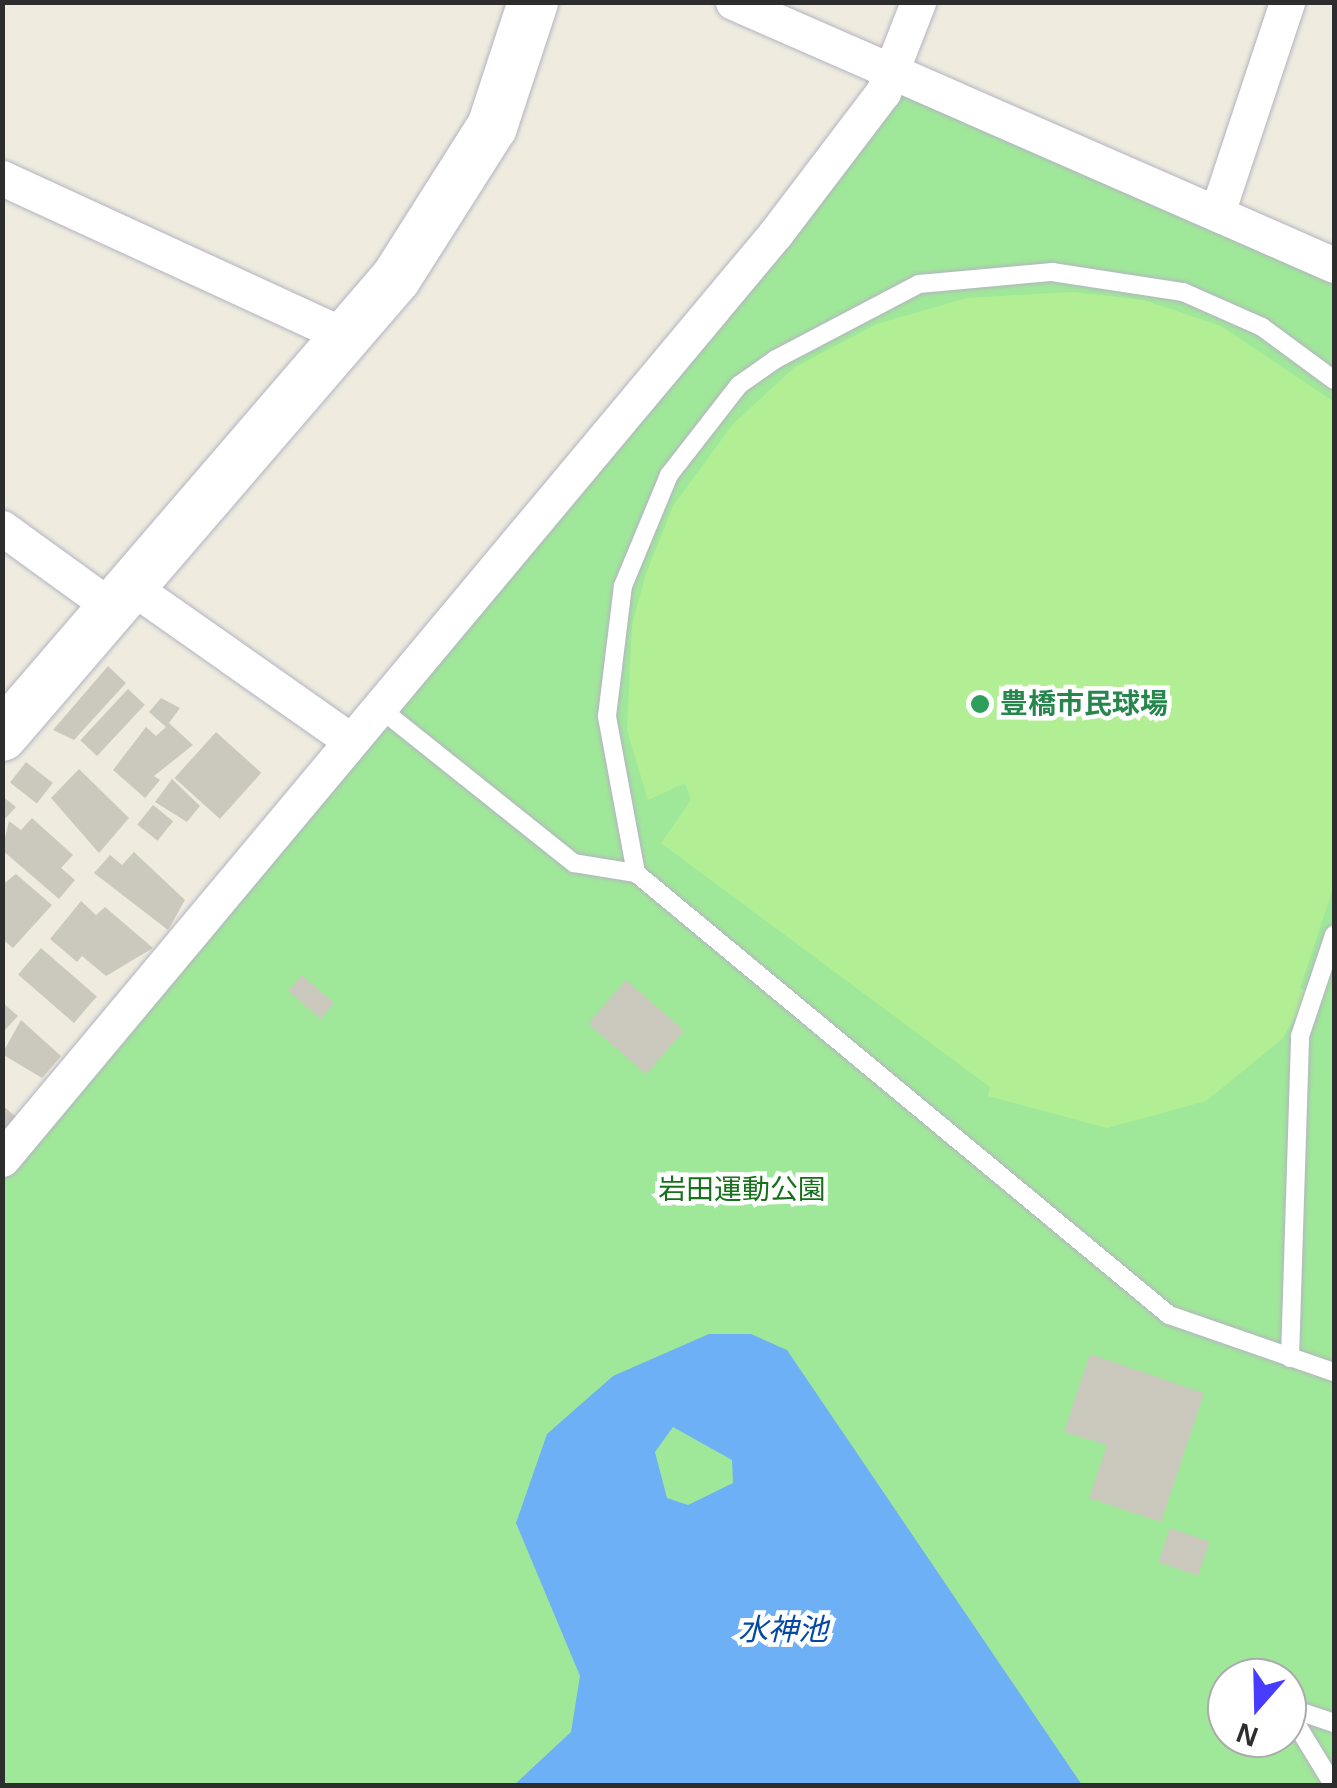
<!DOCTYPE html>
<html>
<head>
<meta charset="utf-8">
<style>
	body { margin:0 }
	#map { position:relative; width:1337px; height:1788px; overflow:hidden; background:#efecdf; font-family:Arial,"Noto Sans JP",sans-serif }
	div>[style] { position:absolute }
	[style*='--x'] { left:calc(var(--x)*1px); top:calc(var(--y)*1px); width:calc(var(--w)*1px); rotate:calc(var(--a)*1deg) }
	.green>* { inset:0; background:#a0e899 }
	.pitch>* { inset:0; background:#b2ef94 }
	.water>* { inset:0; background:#6db0f5 }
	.building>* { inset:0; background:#cbc8be; transform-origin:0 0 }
	.roads { filter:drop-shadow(0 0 2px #b3b3c1) drop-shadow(0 0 2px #b3b3c1) }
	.lane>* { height:18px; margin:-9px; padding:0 9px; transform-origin:9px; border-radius:9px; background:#fff }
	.street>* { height:35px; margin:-17.5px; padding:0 17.5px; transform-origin:17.5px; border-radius:17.5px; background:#fff }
	.secondary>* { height:50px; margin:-25px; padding:0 25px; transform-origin:25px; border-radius:25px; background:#fff }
	.dots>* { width:28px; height:28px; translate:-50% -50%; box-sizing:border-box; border:5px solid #fff; border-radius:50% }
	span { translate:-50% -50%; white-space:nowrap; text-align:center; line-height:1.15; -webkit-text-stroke:9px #fff; paint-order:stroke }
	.leisure-label { font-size:28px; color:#27864d; font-weight:700 }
	.left { translate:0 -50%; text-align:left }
	.park-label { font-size:28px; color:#17701a }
	.water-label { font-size:30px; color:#0648a7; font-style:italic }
	.frame { position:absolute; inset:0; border:5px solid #2d2d2d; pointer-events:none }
	.north { position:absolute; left:1207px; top:1658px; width:100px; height:100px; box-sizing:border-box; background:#fff; border:2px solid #ababab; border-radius:50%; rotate:200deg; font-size:28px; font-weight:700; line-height:40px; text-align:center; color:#2d2d2d }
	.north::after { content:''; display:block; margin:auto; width:35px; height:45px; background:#473cff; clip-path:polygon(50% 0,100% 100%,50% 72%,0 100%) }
</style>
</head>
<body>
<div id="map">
	<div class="green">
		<i style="clip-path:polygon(evenodd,893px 72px,1334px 265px,1334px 1785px,3px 1785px,2px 1161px,893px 72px,1227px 1678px,1287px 1678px,1287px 1738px,1227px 1738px,1227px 1678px)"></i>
	</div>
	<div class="pitch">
		<i style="clip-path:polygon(1073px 292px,1144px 300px,1221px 326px,1334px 402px,1334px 885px,1300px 988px,1311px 993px,1282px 1039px,1206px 1101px,1107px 1128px,988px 1096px,990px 1087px,661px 843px,691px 800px,685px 783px,648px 800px,627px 730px,632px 625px,646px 574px,673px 506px,733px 424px,795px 367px,877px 324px,967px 298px)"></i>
	</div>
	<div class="water">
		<i style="clip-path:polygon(evenodd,709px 1334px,751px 1334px,787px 1350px,1082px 1785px,514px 1785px,571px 1732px,580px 1676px,516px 1523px,547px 1434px,613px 1376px,709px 1334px,673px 1427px,732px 1460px,733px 1483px,688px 1505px,667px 1498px,655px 1452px,673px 1427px)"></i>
	</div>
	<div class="building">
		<i style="clip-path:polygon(108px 666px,126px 683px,74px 740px,53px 730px)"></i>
		<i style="left:128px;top:689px;width:23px;height:70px;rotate:43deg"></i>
		<i style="clip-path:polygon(161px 698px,180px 708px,169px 723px,193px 745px,154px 776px,160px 780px,145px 798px,113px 770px,146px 727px,156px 736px,166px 727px,149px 712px)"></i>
		<i style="left:216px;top:732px;width:61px;height:62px;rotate:42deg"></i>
		<i style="left:26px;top:762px;width:34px;height:26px;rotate:38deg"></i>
		<i style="clip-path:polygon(79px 769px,129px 818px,99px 853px,51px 798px)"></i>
		<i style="clip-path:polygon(172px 779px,200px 806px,187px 822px,155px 802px)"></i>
		<i style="clip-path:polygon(2px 796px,16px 807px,2px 822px)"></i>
		<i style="left:153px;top:805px;width:26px;height:25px;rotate:39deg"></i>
		<i style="clip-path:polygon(32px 818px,73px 855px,61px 868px,75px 880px,59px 899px,2px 850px,9px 821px,21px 830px)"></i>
		<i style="clip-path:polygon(134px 852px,185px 900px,168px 930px,94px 873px,110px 855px,122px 865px)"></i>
		<i style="clip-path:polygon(16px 874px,52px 905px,13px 948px,2px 939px,2px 885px)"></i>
		<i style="clip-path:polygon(81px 901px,96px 915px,105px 907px,153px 948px,106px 976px,82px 956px,77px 962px,50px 939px)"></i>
		<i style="left:41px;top:948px;width:74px;height:35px;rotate:41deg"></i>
		<i style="left:302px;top:975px;width:43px;height:21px;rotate:41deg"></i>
		<i style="left:626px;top:980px;width:77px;height:58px;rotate:41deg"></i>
		<i style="clip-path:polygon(2px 1002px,18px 1016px,2px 1033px)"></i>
		<i style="clip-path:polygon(21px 1020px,61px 1056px,42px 1078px,2px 1054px)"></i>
		<i style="clip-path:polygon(2px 1105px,16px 1117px,2px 1132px)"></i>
		<i style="clip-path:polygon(1090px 1354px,1204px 1393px,1161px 1522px,1089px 1498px,1107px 1445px,1064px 1432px)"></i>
		<i style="left:1170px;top:1528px;width:42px;height:36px;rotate:19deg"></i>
	</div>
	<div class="roads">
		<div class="lane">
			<i style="--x:377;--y:706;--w:252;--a:38.6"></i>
			<i style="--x:574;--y:863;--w:63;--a:9.2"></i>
			<i style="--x:636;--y:873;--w:692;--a:39.67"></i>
			<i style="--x:1169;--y:1315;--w:175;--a:19.1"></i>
			<i style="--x:636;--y:873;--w:160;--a:-100.5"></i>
			<i style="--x:607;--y:716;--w:131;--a:-83"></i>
			<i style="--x:623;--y:586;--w:120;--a:-67.5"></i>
			<i style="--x:669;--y:475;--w:114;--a:-52.1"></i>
			<i style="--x:739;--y:385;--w:45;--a:-35.1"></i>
			<i style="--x:776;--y:359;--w:161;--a:-27.7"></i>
			<i style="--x:919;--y:284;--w:134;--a:-5.2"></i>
			<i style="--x:1052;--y:272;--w:133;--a:8.7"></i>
			<i style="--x:1183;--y:292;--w:86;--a:23.9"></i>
			<i style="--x:1262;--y:327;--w:89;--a:36.4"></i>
			<i style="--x:1290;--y:1358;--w:322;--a:-88.2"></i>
			<i style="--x:1300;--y:1036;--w:107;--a:-71.4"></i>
			<i style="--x:1287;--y:1707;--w:50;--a:18.8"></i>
			<i style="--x:1287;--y:1709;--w:90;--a:58.6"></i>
		</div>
		<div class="street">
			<i style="--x:733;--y:2;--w:656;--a:23.63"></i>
			<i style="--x:2;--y:178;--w:378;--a:24.7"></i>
			<i style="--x:1217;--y:213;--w:222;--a:-71.6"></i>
			<i style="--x:2;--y:528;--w:138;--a:35.9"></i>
			<i style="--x:132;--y:587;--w:264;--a:35.1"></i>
			<i style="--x:2;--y:1159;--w:1207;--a:-50.11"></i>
			<i style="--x:776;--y:233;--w:177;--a:-52.8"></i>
			<i style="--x:883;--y:92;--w:97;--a:-68.7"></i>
		</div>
		<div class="secondary">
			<i style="--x:2;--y:736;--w:604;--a:-49.3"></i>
			<i style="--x:396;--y:278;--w:179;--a:-57.6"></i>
			<i style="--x:492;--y:127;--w:132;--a:-71.8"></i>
		</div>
	</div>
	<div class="dots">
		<i style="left:980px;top:704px;background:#2e9e5b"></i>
	</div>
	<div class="leisure-label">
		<span class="left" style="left:1000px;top:704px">豊橋市民球場</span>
	</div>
	<div class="park-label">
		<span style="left:742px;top:1190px">岩田運動公園</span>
	</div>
	<div class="water-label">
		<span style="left:783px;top:1630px">水神池</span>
	</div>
	<div class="frame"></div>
	<div class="north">N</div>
</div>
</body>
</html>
